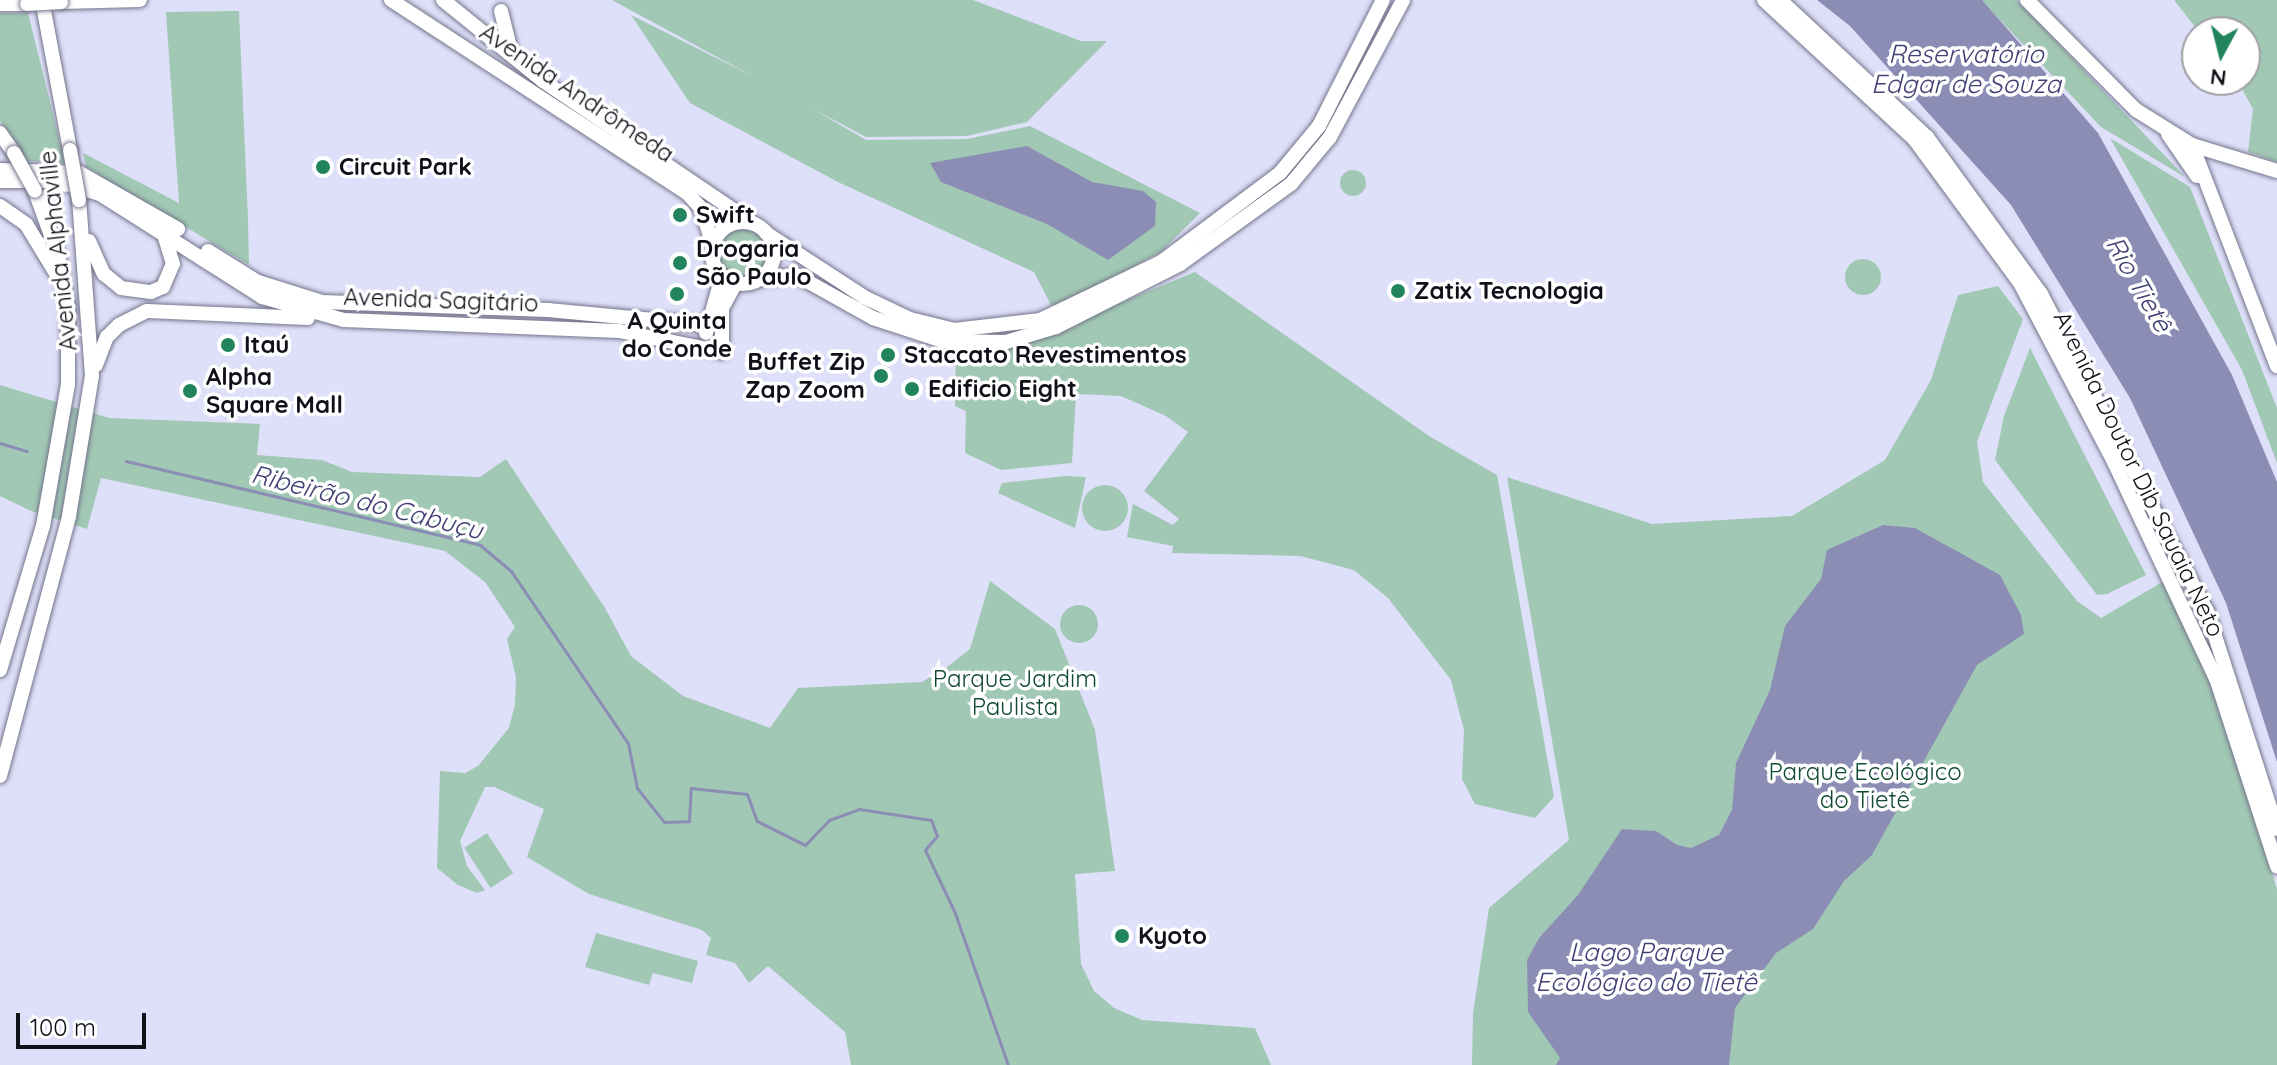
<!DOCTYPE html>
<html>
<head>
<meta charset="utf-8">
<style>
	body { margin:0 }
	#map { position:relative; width:2277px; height:1065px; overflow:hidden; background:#dedff8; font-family:Quicksand,sans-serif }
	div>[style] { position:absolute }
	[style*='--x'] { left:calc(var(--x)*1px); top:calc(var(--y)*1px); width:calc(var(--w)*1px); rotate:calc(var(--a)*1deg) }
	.green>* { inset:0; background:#a1c8b4; transform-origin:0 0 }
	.round { border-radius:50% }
	.water>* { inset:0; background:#8c8db5 }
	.stream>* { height:3px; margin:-1.5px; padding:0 1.5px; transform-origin:1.5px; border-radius:1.5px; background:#8c8db5 }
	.roads { filter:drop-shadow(0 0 2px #74758b) drop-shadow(0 0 2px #74758b) }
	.secondary>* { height:14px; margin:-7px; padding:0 7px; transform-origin:7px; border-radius:7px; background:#fff }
	.secondary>.ring { margin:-7px; padding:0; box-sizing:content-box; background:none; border:14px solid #fff; border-radius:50% }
	.bridges { filter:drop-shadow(0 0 2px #74758b) drop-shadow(0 0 2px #74758b) }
	.secondary-bridge>* { height:14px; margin:-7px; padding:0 7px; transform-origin:7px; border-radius:7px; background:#fff }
	.dots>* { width:22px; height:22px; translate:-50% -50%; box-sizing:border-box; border:4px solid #fff; border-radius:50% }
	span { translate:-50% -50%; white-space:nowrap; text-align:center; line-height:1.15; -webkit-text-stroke:7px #fff; paint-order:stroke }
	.street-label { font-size:24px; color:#0f1018 }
	.poi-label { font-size:24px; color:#0f1018; font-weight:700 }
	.left { translate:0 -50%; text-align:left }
	.right { translate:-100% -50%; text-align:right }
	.park-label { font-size:24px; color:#114a33 }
	.water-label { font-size:26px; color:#414075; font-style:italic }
	.north { position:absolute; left:2181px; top:16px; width:80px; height:80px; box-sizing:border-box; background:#fff; border:2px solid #9f9fa3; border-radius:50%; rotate:187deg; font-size:22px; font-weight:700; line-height:32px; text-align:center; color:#0f1018 }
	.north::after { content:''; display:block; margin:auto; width:28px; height:36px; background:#21845d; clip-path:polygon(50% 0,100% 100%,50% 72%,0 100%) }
	.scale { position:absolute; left:16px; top:1013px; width:130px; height:36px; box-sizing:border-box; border:4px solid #0f1018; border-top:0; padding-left:10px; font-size:24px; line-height:28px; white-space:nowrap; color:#0f1018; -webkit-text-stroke:6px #fff; paint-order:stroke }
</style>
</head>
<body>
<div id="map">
	<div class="green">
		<i style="clip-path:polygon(612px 0,973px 0,1081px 41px,1107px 41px,1027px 122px,967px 136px,866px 137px,813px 109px,866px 140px,967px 139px,1030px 126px,1200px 213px,1162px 251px,1064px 304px,1051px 305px,1034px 272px,840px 183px,690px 103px,631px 15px,754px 77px)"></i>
		<i style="clip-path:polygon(1981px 0,2017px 0,2185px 177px,2101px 127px)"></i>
		<i style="clip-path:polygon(2174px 0,2277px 0,2277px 162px,2248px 152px,2253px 109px,2237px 80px,2245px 80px,2245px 32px,2199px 32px)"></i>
		<i style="clip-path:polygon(239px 11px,248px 220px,249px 265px,86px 167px,83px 153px,179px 203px,166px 12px)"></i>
		<i style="clip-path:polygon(0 13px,28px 13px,65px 163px,27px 161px,0 121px)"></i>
		<i style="clip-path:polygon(2110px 138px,2190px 187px,2277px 408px,2277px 463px,2242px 370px)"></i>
		<i class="round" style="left:1340px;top:170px;width:26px;height:26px"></i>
		<i class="round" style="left:715px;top:227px;width:54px;height:54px"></i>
		<i class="round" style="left:1845px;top:259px;width:36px;height:36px"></i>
		<i style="clip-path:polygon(1195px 272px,1429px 436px,1497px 475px,1554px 797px,1535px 818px,1475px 804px,1462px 779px,1464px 730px,1451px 680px,1388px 598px,1354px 570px,1300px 556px,1172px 553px,1173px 546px,1127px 537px,1133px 504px,1173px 525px,1179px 519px,1144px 491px,1188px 432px,1166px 416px,1121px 396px,1076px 394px,1072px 463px,1001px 470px,965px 453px,966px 411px,955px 406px,956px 350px,1036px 338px)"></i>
		<i style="clip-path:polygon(1998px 286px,2023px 319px,1977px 442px,1983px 482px,2077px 601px,2101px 618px,2164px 581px,2212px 682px,2277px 889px,2277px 1065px,1472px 1065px,1473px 1013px,1489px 908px,1569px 840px,1507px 477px,1652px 524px,1792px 516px,1885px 460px,1931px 380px,1958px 295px)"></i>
		<i style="clip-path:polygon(2030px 348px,2146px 575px,2107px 594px,2097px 595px,1995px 460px,2004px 416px)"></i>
		<i style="clip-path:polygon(0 385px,109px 418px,260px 424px,257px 455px,322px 460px,352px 472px,480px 477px,506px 459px,605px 608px,631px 656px,683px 696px,770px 728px,798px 688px,922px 682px,950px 665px,970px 649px,990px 581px,1055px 629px,1095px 730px,1115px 871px,1075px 874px,1081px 964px,1094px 991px,1114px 1008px,1142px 1020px,1255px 1028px,1271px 1065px,851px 1065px,845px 1032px,768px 966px,749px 983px,735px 963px,706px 955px,711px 938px,702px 930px,589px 894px,527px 857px,544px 809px,494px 787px,485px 787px,460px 841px,467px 866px,485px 890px,477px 893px,458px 885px,437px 868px,440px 771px,465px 773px,478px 766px,509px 728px,515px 704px,516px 678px,507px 639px,515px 627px,485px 582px,445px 551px,101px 478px,87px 529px,31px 511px,0 496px)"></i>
		<i style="clip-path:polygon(1065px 476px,1086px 477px,1075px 528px,998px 493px,1002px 483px)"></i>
		<i class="round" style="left:1082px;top:485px;width:46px;height:46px"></i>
		<i class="round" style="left:1060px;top:605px;width:38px;height:38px"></i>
		<i style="left:487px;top:833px;width:48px;height:27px;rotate:57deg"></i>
		<i style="clip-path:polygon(596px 933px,698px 961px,692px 983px,653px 973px,649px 985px,585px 967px)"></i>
	</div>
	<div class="water">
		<i style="clip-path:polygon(1817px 0,1982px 0,2098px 133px,2232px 375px,2277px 482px,2277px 762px,2226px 603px,2130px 398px,2011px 205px,1850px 26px)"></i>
		<i style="clip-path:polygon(1027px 146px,1092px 182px,1143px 191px,1156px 202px,1155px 226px,1108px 260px,1047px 224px,941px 182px,930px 163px)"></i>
		<i style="clip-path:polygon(1883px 525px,1915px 528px,2000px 575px,2021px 615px,2024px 634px,1977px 665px,1872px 855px,1844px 881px,1813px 929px,1776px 953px,1735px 1008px,1729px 1065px,1556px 1065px,1560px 1058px,1528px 1012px,1527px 960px,1539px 938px,1578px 895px,1622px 829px,1656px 831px,1677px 845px,1691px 848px,1719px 835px,1732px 810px,1736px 763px,1770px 690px,1785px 626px,1821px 579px,1827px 550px)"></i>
	</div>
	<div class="stream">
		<i style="--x:0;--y:443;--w:28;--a:17"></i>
		<i style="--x:126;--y:461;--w:364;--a:13.3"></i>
		<i style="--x:480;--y:545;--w:40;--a:40"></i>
		<i style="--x:511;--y:571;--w:208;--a:55.8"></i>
		<i style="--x:628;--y:743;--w:46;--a:78.7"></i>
		<i style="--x:637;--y:788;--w:43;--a:51.5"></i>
		<i style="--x:664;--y:822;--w:25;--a:-2"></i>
		<i style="--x:689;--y:821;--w:33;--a:-87"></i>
		<i style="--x:691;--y:788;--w:56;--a:6.1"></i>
		<i style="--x:747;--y:794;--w:29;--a:70"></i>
		<i style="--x:757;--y:821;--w:54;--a:26.6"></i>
		<i style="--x:805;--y:845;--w:35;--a:-46"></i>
		<i style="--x:829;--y:820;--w:32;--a:-20"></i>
		<i style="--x:859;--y:809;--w:73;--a:8.7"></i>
		<i style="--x:931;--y:820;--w:17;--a:69"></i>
		<i style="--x:937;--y:836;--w:18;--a:131"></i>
		<i style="--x:925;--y:850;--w:70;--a:64.5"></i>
		<i style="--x:955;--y:913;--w:161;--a:70.8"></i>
	</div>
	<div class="roads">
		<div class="secondary">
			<i style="--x:42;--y:0;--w:153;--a:79.4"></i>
			<i style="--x:391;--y:0;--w:353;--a:33.1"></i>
			<i style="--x:687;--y:193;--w:21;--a:47"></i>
			<i style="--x:701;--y:208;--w:38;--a:72"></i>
			<i style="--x:443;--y:0;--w:129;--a:39"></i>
			<i style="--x:543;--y:81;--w:255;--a:34.1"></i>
			<i style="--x:1764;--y:0;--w:206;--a:42.8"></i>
			<i style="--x:1915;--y:140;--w:177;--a:53.7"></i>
			<i style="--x:2020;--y:283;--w:202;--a:62.3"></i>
			<i style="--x:2114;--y:462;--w:242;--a:64.8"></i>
			<i style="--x:2217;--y:681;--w:195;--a:72.1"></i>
			<i style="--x:1780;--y:0;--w:201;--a:43"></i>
			<i style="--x:1927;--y:137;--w:194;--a:54"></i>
			<i style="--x:2041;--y:294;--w:358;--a:62.4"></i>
			<i style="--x:2207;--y:611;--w:229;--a:72.2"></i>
			<i style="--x:2027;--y:0;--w:155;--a:45.3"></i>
			<i style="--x:2136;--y:110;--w:66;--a:32"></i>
			<i style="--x:2192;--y:145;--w:89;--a:17"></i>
			<i style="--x:61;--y:2;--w:79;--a:-1.5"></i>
			<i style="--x:0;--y:4;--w:27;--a:0"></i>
			<i style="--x:501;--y:11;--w:45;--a:76"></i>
			<i style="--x:0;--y:133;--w:24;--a:55"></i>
			<i style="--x:2168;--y:134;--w:51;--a:55.4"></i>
			<i style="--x:2192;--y:145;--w:237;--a:69"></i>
			<i style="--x:0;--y:170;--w:80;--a:2.1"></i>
			<i style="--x:80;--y:173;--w:113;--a:29.7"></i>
			<i style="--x:0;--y:181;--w:56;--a:0"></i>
			<i style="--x:56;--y:181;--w:46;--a:16.5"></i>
			<i style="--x:100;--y:194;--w:192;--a:32.4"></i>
			<i style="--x:262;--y:297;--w:85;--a:15.7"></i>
			<i style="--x:344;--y:320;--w:275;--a:2.3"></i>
			<i style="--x:619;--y:331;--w:105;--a:11.5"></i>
			<i style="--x:722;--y:352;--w:44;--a:-90"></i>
			<i style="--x:722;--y:308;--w:29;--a:-61"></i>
			<i style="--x:0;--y:206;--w:32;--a:35"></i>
			<i style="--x:26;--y:224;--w:60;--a:58.7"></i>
			<i class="ring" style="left:712px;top:222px;width:48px;height:48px"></i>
			<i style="--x:766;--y:233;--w:117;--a:33.1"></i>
			<i style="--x:864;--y:297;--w:51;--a:25.6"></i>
			<i style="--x:910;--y:319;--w:45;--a:14"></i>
			<i style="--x:954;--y:330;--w:87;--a:-6.6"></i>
			<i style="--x:1040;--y:320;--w:134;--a:-25.6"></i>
			<i style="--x:1161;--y:262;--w:149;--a:-36.8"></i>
			<i style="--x:1280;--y:173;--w:61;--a:-50.3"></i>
			<i style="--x:1319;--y:126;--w:141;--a:-63.1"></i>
			<i style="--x:89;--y:241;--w:36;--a:66"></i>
			<i style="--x:104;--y:274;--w:22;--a:39"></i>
			<i style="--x:121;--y:288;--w:30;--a:8"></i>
			<i style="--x:151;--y:292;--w:13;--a:-23"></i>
			<i style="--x:163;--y:287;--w:25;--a:-67"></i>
			<i style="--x:173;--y:264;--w:30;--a:-107"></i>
			<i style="--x:208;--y:251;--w:59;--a:31.8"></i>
			<i style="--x:258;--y:282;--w:67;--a:17.4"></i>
			<i style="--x:322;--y:302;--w:226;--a:2"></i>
			<i style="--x:548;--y:310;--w:159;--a:5.4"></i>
			<i style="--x:760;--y:279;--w:36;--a:-6"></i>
			<i style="--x:796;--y:275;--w:88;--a:29.2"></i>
			<i style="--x:873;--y:318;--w:74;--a:18.2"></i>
			<i style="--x:943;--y:341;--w:63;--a:0.9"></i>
			<i style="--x:1006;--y:342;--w:52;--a:-16.7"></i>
			<i style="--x:1056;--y:327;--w:139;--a:-26.9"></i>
			<i style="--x:1180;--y:264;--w:137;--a:-35.8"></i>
			<i style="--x:1291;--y:184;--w:61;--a:-50.3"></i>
			<i style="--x:1330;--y:137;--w:155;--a:-61.9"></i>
			<i style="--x:706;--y:333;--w:58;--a:-74.1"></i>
			<i style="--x:96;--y:365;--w:30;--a:-69"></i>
			<i style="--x:107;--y:337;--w:17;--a:-45"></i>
			<i style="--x:119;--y:325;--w:31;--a:-27"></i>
			<i style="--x:147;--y:311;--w:161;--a:2.5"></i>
			<i style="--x:0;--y:670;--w:150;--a:-73.4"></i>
			<i style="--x:43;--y:526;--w:144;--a:-80"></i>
			<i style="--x:68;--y:384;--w:77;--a:-90"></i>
			<i style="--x:68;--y:307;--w:53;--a:-100.9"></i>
			<i style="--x:58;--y:255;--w:68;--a:-109.8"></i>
			<i style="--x:0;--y:776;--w:269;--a:-75.1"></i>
			<i style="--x:69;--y:516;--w:142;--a:-80.7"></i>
			<i style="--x:92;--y:376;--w:176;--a:-94.2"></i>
		</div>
	</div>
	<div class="bridges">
		<div class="secondary-bridge">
			<i style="--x:27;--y:4;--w:34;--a:-3"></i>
			<i style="--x:70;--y:150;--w:51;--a:79.8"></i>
			<i style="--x:14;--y:153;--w:43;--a:61.1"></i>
		</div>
	</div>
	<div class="dots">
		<i style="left:323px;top:167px;background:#21845d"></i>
		<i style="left:680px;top:215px;background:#21845d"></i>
		<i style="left:680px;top:263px;background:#21845d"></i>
		<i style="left:1398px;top:291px;background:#21845d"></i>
		<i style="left:677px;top:294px;background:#21845d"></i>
		<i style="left:228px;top:345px;background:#21845d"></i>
		<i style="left:888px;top:355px;background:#21845d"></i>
		<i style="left:881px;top:376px;background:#21845d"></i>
		<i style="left:912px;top:389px;background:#21845d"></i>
		<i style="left:190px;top:391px;background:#21845d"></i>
		<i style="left:1122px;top:936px;background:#21845d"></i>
	</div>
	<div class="street-label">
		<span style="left:577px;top:93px;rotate:34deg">Avenida Andrômeda</span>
		<span style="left:58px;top:251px;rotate:-96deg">Avenida Alphaville</span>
		<span style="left:441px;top:300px;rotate:2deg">Avenida Sagitário</span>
		<span style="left:2139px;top:474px;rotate:64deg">Avenida Doutor Dib Sauaia Neto</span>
	</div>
	<div class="poi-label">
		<span class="left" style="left:339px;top:167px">Circuit Park</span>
		<span class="left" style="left:696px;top:215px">Swift</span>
		<span class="left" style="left:696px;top:263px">Drogaria<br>São Paulo</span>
		<span class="left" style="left:1414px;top:291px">Zatix Tecnologia</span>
		<span style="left:677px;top:335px">A Quinta<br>do Conde</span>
		<span class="left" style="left:244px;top:345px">Itaú</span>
		<span class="left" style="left:904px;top:355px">Staccato Revestimentos</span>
		<span class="right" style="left:865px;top:376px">Buffet Zip<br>Zap Zoom</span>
		<span class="left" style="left:206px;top:391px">Alpha<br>Square Mall</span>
		<span class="left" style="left:928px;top:389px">Edificio Eight</span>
		<span class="left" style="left:1138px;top:936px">Kyoto</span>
	</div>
	<div class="park-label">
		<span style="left:1015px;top:693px">Parque Jardim<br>Paulista</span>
		<span style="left:1865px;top:786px">Parque Ecológico<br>do Tietê</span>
	</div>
	<div class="water-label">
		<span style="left:1966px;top:69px">Reservatório<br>Edgar de Souza</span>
		<span style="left:2139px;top:284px;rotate:60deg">Rio Tietê</span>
		<span style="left:367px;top:502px;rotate:14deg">Ribeirão do Cabuçu</span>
		<span style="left:1646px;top:967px">Lago Parque<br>Ecológico do Tietê</span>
	</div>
	<div class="north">N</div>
	<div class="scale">100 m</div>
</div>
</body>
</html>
